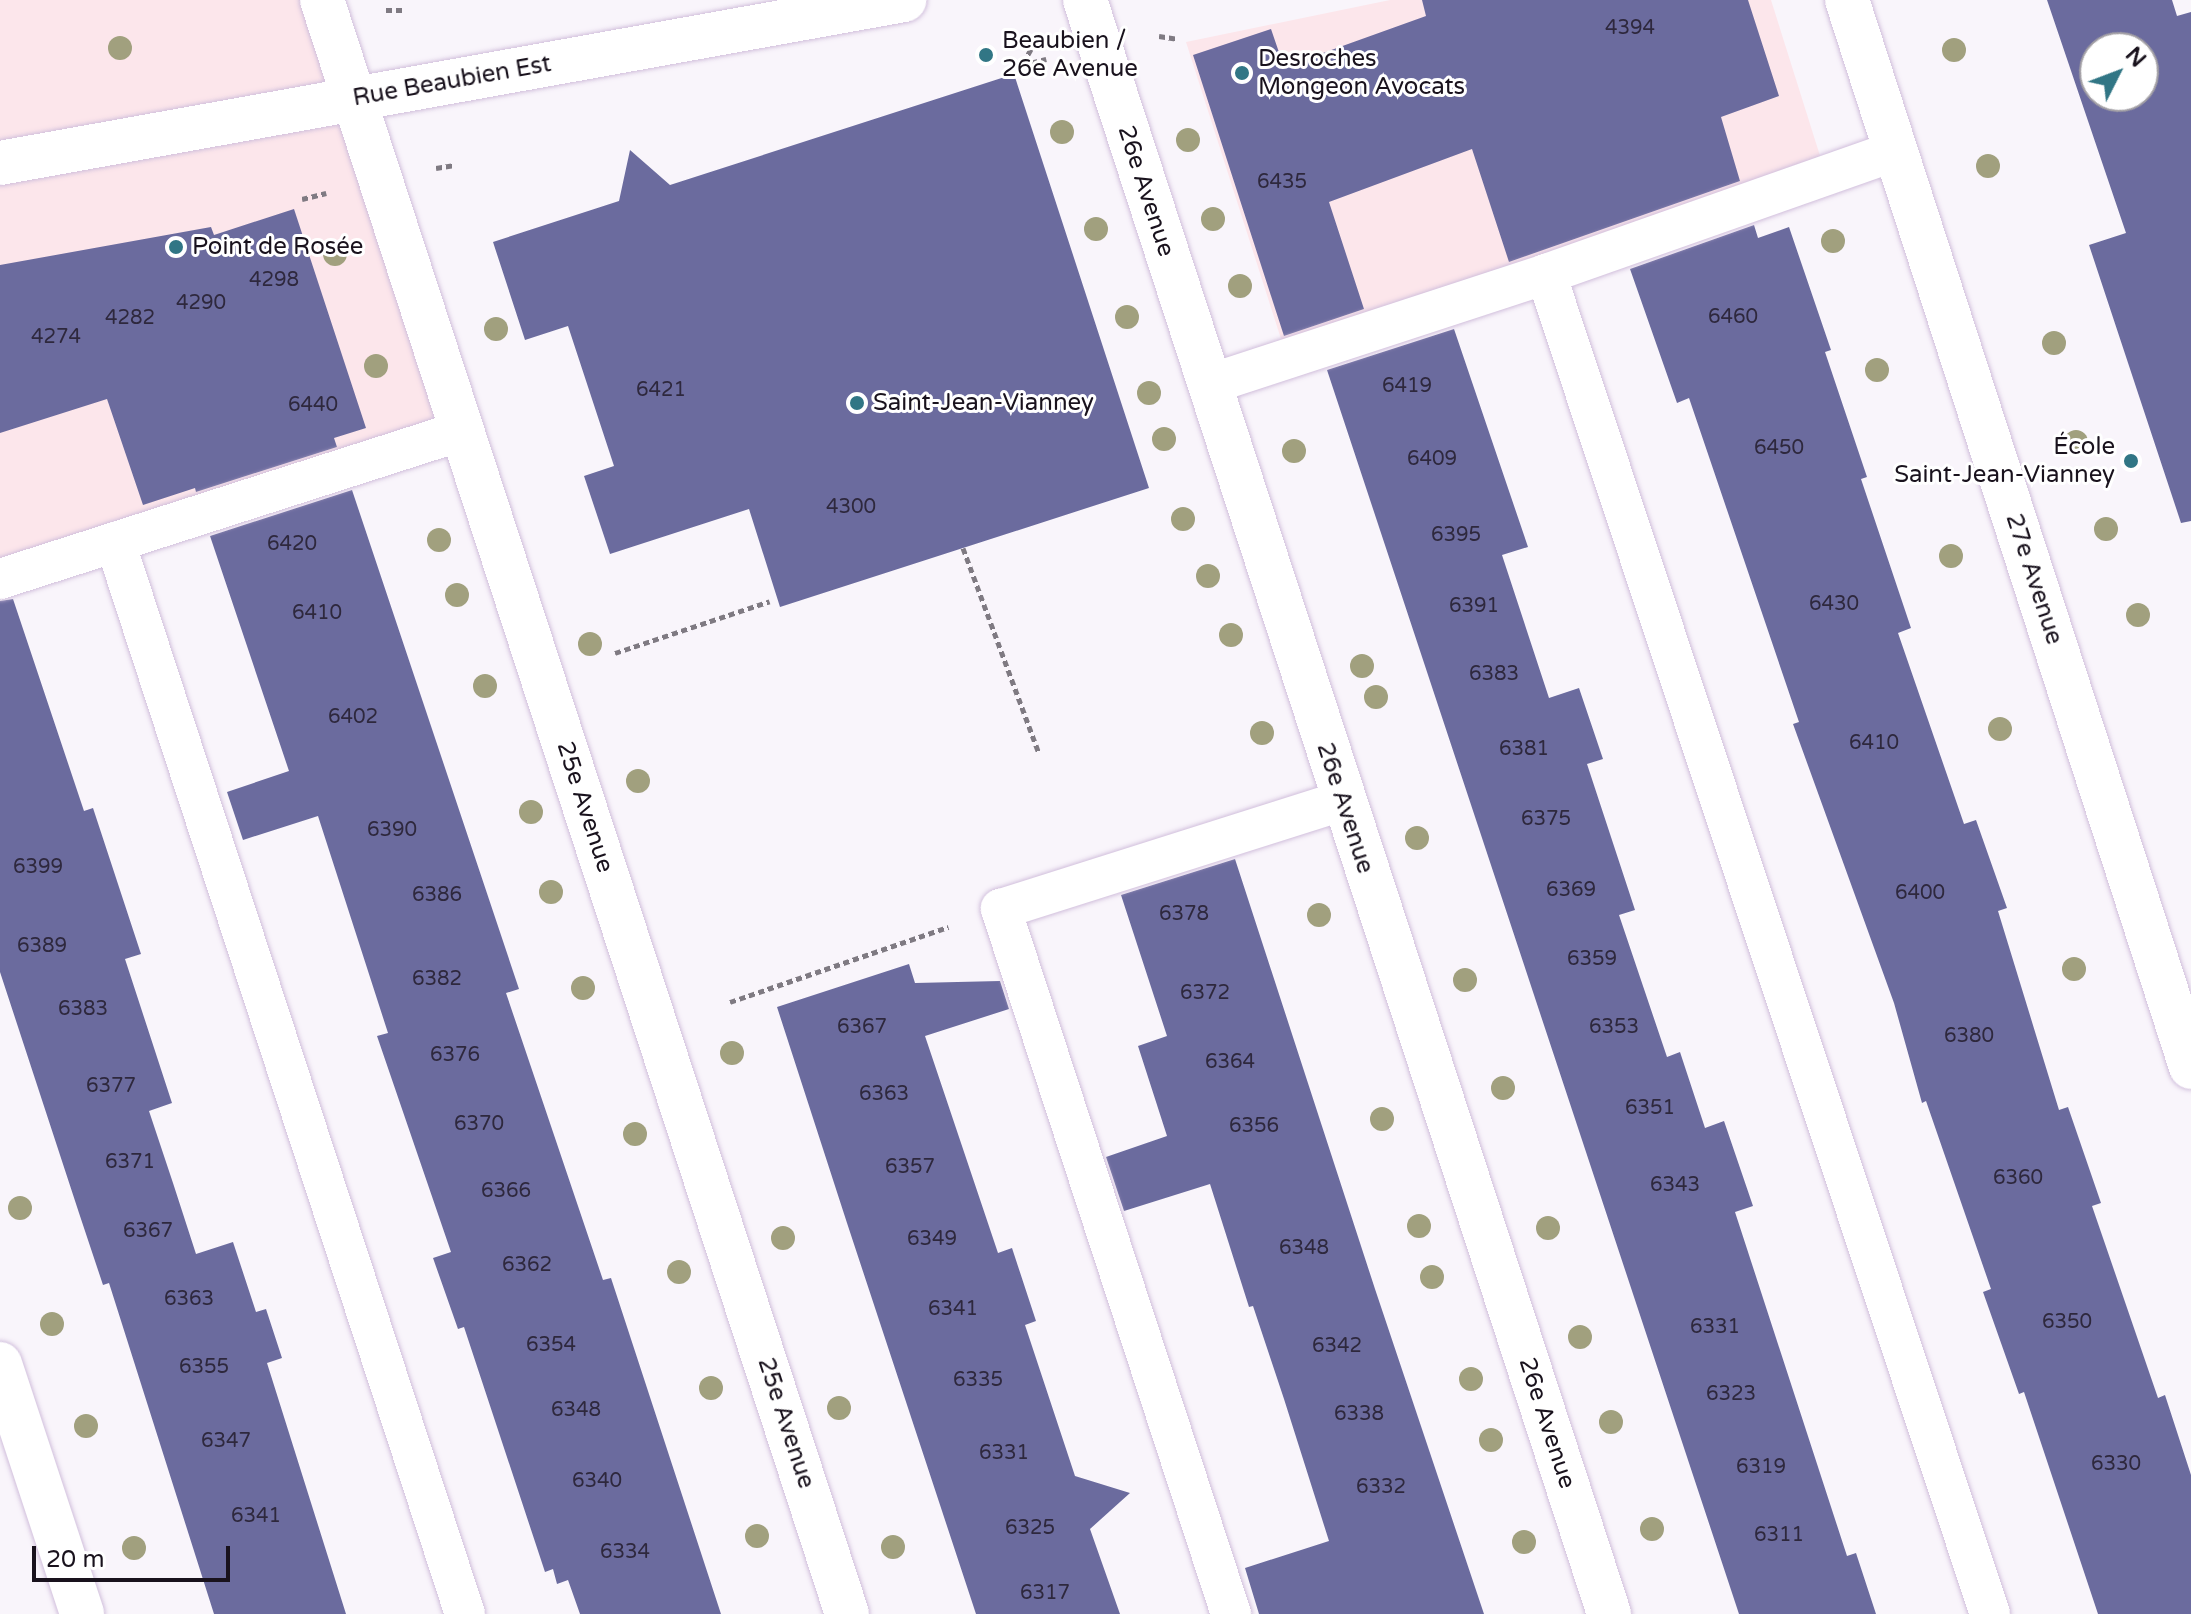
<!DOCTYPE html>
<html>
<head>
<meta charset="utf-8">
<style>
	body { margin:0 }
	#map { position:relative; width:2191px; height:1614px; overflow:hidden; background:#f9f5fb; font-family:"Varela Round",sans-serif }
	div>[style] { position:absolute }
	[style*='--x'] { left:calc(var(--x)*1px); top:calc(var(--y)*1px); width:calc(var(--w)*1px); rotate:calc(var(--a)*1deg) }
	.commercial>* { inset:0; background:#fce6eb }
	.building>* { inset:0; background:#6b6b9e }
	.path>* { height:5px; margin-top:-2.5px; transform-origin:0; background:repeating-linear-gradient(90deg,#7f7a82 0 6px,transparent 0 10px) }
	.roads { filter:drop-shadow(0 0 2px #d1bfdc) drop-shadow(0 0 2px #d1bfdc) }
	.service>* { height:40px; margin:-20px; padding:0 20px; transform-origin:20px; border-radius:20px; background:#fff }
	.minor>* { height:44px; margin:-22px; padding:0 22px; transform-origin:22px; border-radius:22px; background:#fff }
	.tertiary>* { height:44px; margin:-22px; padding:0 22px; transform-origin:22px; border-radius:22px; background:#fff }
	.trees>* { width:24px; height:24px; margin:-12px; border-radius:50%; background:#a1a07e }
	.dots>* { width:22px; height:22px; translate:-50% -50%; box-sizing:border-box; border:4px solid #fff; border-radius:50% }
	span { translate:-50% -50%; white-space:nowrap; text-align:center; line-height:1.15; -webkit-text-stroke:6px #fff; paint-order:stroke }
	.number-label { font-size:20px; color:#2e283d }
	.number-label span { -webkit-text-stroke-width:0 }
	.poi-label { font-size:24px; color:#19121d }
	.left { translate:0 -50%; text-align:left }
	.right { translate:-100% -50%; text-align:right }
	.street-label { font-size:24px; color:#19121d }
	.north { position:absolute; left:2079px; top:32px; width:80px; height:80px; box-sizing:border-box; background:#fff; border:2px solid #a3a0a5; border-radius:50%; rotate:48deg; font-size:22px; font-weight:700; line-height:32px; text-align:center; color:#19121d }
	.north::after { content:''; display:block; margin:auto; width:28px; height:36px; background:#317685; clip-path:polygon(50% 0,100% 100%,50% 72%,0 100%) }
	.scale { position:absolute; left:32px; top:1546px; width:198px; height:36px; box-sizing:border-box; border:4px solid #19121d; border-top:0; padding-left:10px; font-size:24px; line-height:28px; white-space:nowrap; color:#19121d; -webkit-text-stroke:6px #fff; paint-order:stroke }
</style>
</head>
<body>
<div id="map">
	<div class="commercial">
		<i style="clip-path:polygon(0 0,329px 0,462px 431px,0 579px)"></i>
		<i style="clip-path:polygon(1390px 0,1771px 0,1821px 159px,1282px 342px,1186px 42px)"></i>
	</div>
	<div class="building">
		<i style="clip-path:polygon(1422px 0,1748px 0,1779px 96px,1721px 117px,1740px 181px,1509px 262px,1472px 149px,1329px 202px,1364px 309px,1284px 336px,1193px 55px,1271px 29px,1284px 67px,1426px 16px)"></i>
		<i style="clip-path:polygon(evenodd,2047px 0,2172px 0,2177px 16px,2191px 12px,2191px 521px,2181px 523px,2089px 245px,2126px 233px,2047px 0,2095px 48px,2143px 48px,2143px 96px,2095px 96px,2095px 48px)"></i>
		<i style="clip-path:polygon(1014px 74px,1149px 488px,780px 607px,749px 509px,610px 554px,584px 476px,614px 466px,568px 326px,525px 340px,493px 242px,619px 201px,630px 150px,670px 185px)"></i>
		<i style="clip-path:polygon(294px 209px,366px 428px,334px 438px,337px 447px,196px 492px,195px 488px,143px 505px,107px 399px,0 433px,0 265px,211px 227px,214px 235px)"></i>
		<i style="clip-path:polygon(1754px 225px,1758px 238px,1789px 227px,1831px 350px,1825px 352px,1867px 477px,1861px 479px,1911px 628px,1898px 633px,1964px 824px,1976px 820px,2007px 908px,1998px 911px,2059px 1110px,2068px 1107px,2101px 1203px,2092px 1206px,2158px 1398px,2165px 1395px,2191px 1475px,2191px 1614px,2098px 1614px,2024px 1392px,2019px 1394px,1983px 1292px,1991px 1289px,1926px 1101px,1922px 1103px,1894px 1003px,1793px 724px,1799px 722px,1689px 398px,1677px 403px,1630px 269px)"></i>
		<i style="clip-path:polygon(1454px 329px,1528px 547px,1502px 555px,1549px 698px,1579px 688px,1603px 759px,1587px 764px,1635px 910px,1619px 915px,1667px 1057px,1680px 1052px,1705px 1128px,1724px 1121px,1753px 1206px,1735px 1212px,1847px 1556px,1856px 1553px,1876px 1614px,1739px 1614px,1327px 370px)"></i>
		<i style="clip-path:polygon(352px 490px,519px 989px,506px 993px,603px 1280px,611px 1278px,721px 1614px,580px 1614px,568px 1580px,557px 1584px,553px 1569px,545px 1572px,464px 1327px,458px 1329px,433px 1258px,451px 1252px,377px 1036px,388px 1033px,318px 816px,243px 840px,227px 792px,289px 771px,210px 536px)"></i>
		<i style="clip-path:polygon(13px 599px,84px 811px,93px 808px,141px 954px,125px 959px,172px 1103px,149px 1111px,173px 1183px,196px 1254px,233px 1242px,256px 1312px,266px 1309px,282px 1358px,267px 1363px,346px 1614px,214px 1614px,109px 1283px,103px 1285px,79px 1213px,0 972px,0 601px)"></i>
		<i style="clip-path:polygon(1235px 859px,1375px 1289px,1484px 1614px,1259px 1614px,1245px 1568px,1329px 1541px,1284px 1399px,1253px 1306px,1249px 1307px,1210px 1184px,1124px 1211px,1106px 1157px,1167px 1136px,1138px 1046px,1167px 1036px,1121px 895px)"></i>
		<i style="clip-path:polygon(909px 964px,915px 983px,1000px 981px,1009px 1009px,925px 1036px,998px 1253px,1012px 1248px,1036px 1321px,1025px 1325px,1075px 1476px,1130px 1493px,1090px 1529px,1120px 1614px,976px 1614px,847px 1223px,777px 1007px)"></i>
	</div>
	<div class="path">
		<i style="--x:386;--y:10;--w:18;--a:0"></i>
		<i style="--x:1159;--y:36;--w:18;--a:9"></i>
		<i style="--x:1031;--y:49;--w:18;--a:119"></i>
		<i style="--x:1022;--y:65;--w:25;--a:-14"></i>
		<i style="--x:436;--y:168;--w:19;--a:-9"></i>
		<i style="--x:302;--y:199;--w:25;--a:-14"></i>
		<i style="--x:963;--y:548;--w:219;--a:69.7"></i>
		<i style="--x:615;--y:653;--w:163;--a:-18.5"></i>
		<i style="--x:730;--y:1002;--w:231;--a:-19"></i>
	</div>
	<div class="roads">
		<div class="service">
			<i style="--x:1546;--y:274;--w:1412;--a:71.67"></i>
			<i style="--x:1210;--y:384;--w:354;--a:-18.1"></i>
			<i style="--x:1546;--y:274;--w:370;--a:-19.4"></i>
			<i style="--x:115;--y:542;--w:1128;--a:71.92"></i>
			<i style="--x:0;--y:579;--w:485;--a:-17.8"></i>
			<i style="--x:1231;--y:1614;--w:742;--a:-108.07"></i>
			<i style="--x:1001;--y:909;--w:358;--a:-17.6"></i>
		</div>
		<div class="minor">
			<i style="--x:322;--y:0;--w:1697;--a:71.98"></i>
			<i style="--x:1085;--y:0;--w:1697;--a:72.01"></i>
			<i style="--x:1847;--y:0;--w:1121;--a:72.13"></i>
			<i style="--x:0;--y:1364;--w:263;--a:71.8"></i>
		</div>
		<div class="tertiary">
			<i style="--x:0;--y:163;--w:919;--a:-10.22"></i>
		</div>
	</div>
	<div class="trees">
		<i style="left:120px;top:48px"></i>
		<i style="left:1954px;top:50px"></i>
		<i style="left:1062px;top:132px"></i>
		<i style="left:1188px;top:140px"></i>
		<i style="left:1988px;top:166px"></i>
		<i style="left:1213px;top:219px"></i>
		<i style="left:1096px;top:229px"></i>
		<i style="left:1833px;top:241px"></i>
		<i style="left:335px;top:254px"></i>
		<i style="left:1240px;top:286px"></i>
		<i style="left:1127px;top:317px"></i>
		<i style="left:496px;top:329px"></i>
		<i style="left:2054px;top:343px"></i>
		<i style="left:376px;top:366px"></i>
		<i style="left:1877px;top:370px"></i>
		<i style="left:1149px;top:393px"></i>
		<i style="left:1164px;top:439px"></i>
		<i style="left:2076px;top:442px"></i>
		<i style="left:1294px;top:451px"></i>
		<i style="left:1183px;top:519px"></i>
		<i style="left:2106px;top:529px"></i>
		<i style="left:439px;top:540px"></i>
		<i style="left:1951px;top:556px"></i>
		<i style="left:1208px;top:576px"></i>
		<i style="left:457px;top:595px"></i>
		<i style="left:2138px;top:615px"></i>
		<i style="left:1231px;top:635px"></i>
		<i style="left:590px;top:644px"></i>
		<i style="left:1362px;top:666px"></i>
		<i style="left:485px;top:686px"></i>
		<i style="left:1376px;top:697px"></i>
		<i style="left:2000px;top:729px"></i>
		<i style="left:1262px;top:733px"></i>
		<i style="left:638px;top:781px"></i>
		<i style="left:531px;top:812px"></i>
		<i style="left:1417px;top:838px"></i>
		<i style="left:551px;top:892px"></i>
		<i style="left:1319px;top:915px"></i>
		<i style="left:2074px;top:969px"></i>
		<i style="left:1465px;top:980px"></i>
		<i style="left:583px;top:988px"></i>
		<i style="left:732px;top:1053px"></i>
		<i style="left:1503px;top:1088px"></i>
		<i style="left:1382px;top:1119px"></i>
		<i style="left:635px;top:1134px"></i>
		<i style="left:20px;top:1208px"></i>
		<i style="left:1419px;top:1226px"></i>
		<i style="left:1548px;top:1228px"></i>
		<i style="left:783px;top:1238px"></i>
		<i style="left:679px;top:1272px"></i>
		<i style="left:1432px;top:1277px"></i>
		<i style="left:52px;top:1324px"></i>
		<i style="left:1580px;top:1337px"></i>
		<i style="left:1471px;top:1379px"></i>
		<i style="left:711px;top:1388px"></i>
		<i style="left:839px;top:1408px"></i>
		<i style="left:1611px;top:1422px"></i>
		<i style="left:86px;top:1426px"></i>
		<i style="left:1491px;top:1440px"></i>
		<i style="left:1652px;top:1529px"></i>
		<i style="left:757px;top:1536px"></i>
		<i style="left:1524px;top:1542px"></i>
		<i style="left:893px;top:1547px"></i>
		<i style="left:134px;top:1548px"></i>
	</div>
	<div class="dots">
		<i style="left:986px;top:55px;background:#317685"></i>
		<i style="left:1242px;top:73px;background:#317685"></i>
		<i style="left:176px;top:247px;background:#317685"></i>
		<i style="left:857px;top:403px;background:#317685"></i>
		<i style="left:2131px;top:461px;background:#317685"></i>
	</div>
	<div class="number-label">
		<span style="left:1630px;top:28px">4394</span>
		<span style="left:1282px;top:182px">6435</span>
		<span style="left:274px;top:280px">4298</span>
		<span style="left:201px;top:303px">4290</span>
		<span style="left:1733px;top:317px">6460</span>
		<span style="left:130px;top:318px">4282</span>
		<span style="left:56px;top:337px">4274</span>
		<span style="left:1407px;top:386px">6419</span>
		<span style="left:661px;top:390px">6421</span>
		<span style="left:313px;top:405px">6440</span>
		<span style="left:1779px;top:448px">6450</span>
		<span style="left:1432px;top:459px">6409</span>
		<span style="left:851px;top:507px">4300</span>
		<span style="left:1456px;top:535px">6395</span>
		<span style="left:292px;top:544px">6420</span>
		<span style="left:1834px;top:604px">6430</span>
		<span style="left:1474px;top:606px">6391</span>
		<span style="left:317px;top:613px">6410</span>
		<span style="left:1494px;top:674px">6383</span>
		<span style="left:353px;top:717px">6402</span>
		<span style="left:1874px;top:743px">6410</span>
		<span style="left:1524px;top:749px">6381</span>
		<span style="left:1546px;top:819px">6375</span>
		<span style="left:392px;top:830px">6390</span>
		<span style="left:38px;top:867px">6399</span>
		<span style="left:1571px;top:890px">6369</span>
		<span style="left:1920px;top:893px">6400</span>
		<span style="left:437px;top:895px">6386</span>
		<span style="left:1184px;top:914px">6378</span>
		<span style="left:42px;top:946px">6389</span>
		<span style="left:1592px;top:959px">6359</span>
		<span style="left:437px;top:979px">6382</span>
		<span style="left:1205px;top:993px">6372</span>
		<span style="left:83px;top:1009px">6383</span>
		<span style="left:862px;top:1027px">6367</span>
		<span style="left:1614px;top:1027px">6353</span>
		<span style="left:1969px;top:1036px">6380</span>
		<span style="left:455px;top:1055px">6376</span>
		<span style="left:1230px;top:1062px">6364</span>
		<span style="left:111px;top:1086px">6377</span>
		<span style="left:884px;top:1094px">6363</span>
		<span style="left:1650px;top:1108px">6351</span>
		<span style="left:479px;top:1124px">6370</span>
		<span style="left:1254px;top:1126px">6356</span>
		<span style="left:130px;top:1162px">6371</span>
		<span style="left:910px;top:1167px">6357</span>
		<span style="left:2018px;top:1178px">6360</span>
		<span style="left:1675px;top:1185px">6343</span>
		<span style="left:506px;top:1191px">6366</span>
		<span style="left:148px;top:1231px">6367</span>
		<span style="left:932px;top:1239px">6349</span>
		<span style="left:1304px;top:1248px">6348</span>
		<span style="left:527px;top:1265px">6362</span>
		<span style="left:189px;top:1299px">6363</span>
		<span style="left:953px;top:1309px">6341</span>
		<span style="left:2067px;top:1322px">6350</span>
		<span style="left:1715px;top:1327px">6331</span>
		<span style="left:551px;top:1345px">6354</span>
		<span style="left:1337px;top:1346px">6342</span>
		<span style="left:204px;top:1367px">6355</span>
		<span style="left:978px;top:1380px">6335</span>
		<span style="left:1731px;top:1394px">6323</span>
		<span style="left:576px;top:1410px">6348</span>
		<span style="left:1359px;top:1414px">6338</span>
		<span style="left:226px;top:1441px">6347</span>
		<span style="left:1004px;top:1453px">6331</span>
		<span style="left:2116px;top:1464px">6330</span>
		<span style="left:1761px;top:1467px">6319</span>
		<span style="left:597px;top:1481px">6340</span>
		<span style="left:1381px;top:1487px">6332</span>
		<span style="left:256px;top:1516px">6341</span>
		<span style="left:1030px;top:1528px">6325</span>
		<span style="left:1779px;top:1535px">6311</span>
		<span style="left:625px;top:1552px">6334</span>
		<span style="left:1045px;top:1593px">6317</span>
	</div>
	<div class="poi-label">
		<span class="left" style="left:1002px;top:55px">Beaubien /<br>26e Avenue</span>
		<span class="left" style="left:1258px;top:73px">Desroches<br>Mongeon Avocats</span>
		<span class="left" style="left:192px;top:247px">Point de Rosée</span>
		<span class="left" style="left:873px;top:403px">Saint-Jean-Vianney</span>
		<span class="right" style="left:2115px;top:461px">École<br>Saint-Jean-Vianney</span>
	</div>
	<div class="street-label">
		<span style="left:452px;top:81px;rotate:-10deg">Rue Beaubien Est</span>
		<span style="left:1146px;top:191px;rotate:72deg">26e Avenue</span>
		<span style="left:2034px;top:579px;rotate:72deg">27e Avenue</span>
		<span style="left:585px;top:807px;rotate:72deg">25e Avenue</span>
		<span style="left:1345px;top:808px;rotate:72deg">26e Avenue</span>
		<span style="left:786px;top:1423px;rotate:72deg">25e Avenue</span>
		<span style="left:1547px;top:1423px;rotate:72deg">26e Avenue</span>
	</div>
	<div class="north">N</div>
	<div class="scale">20 m</div>
</div>
</body>
</html>
